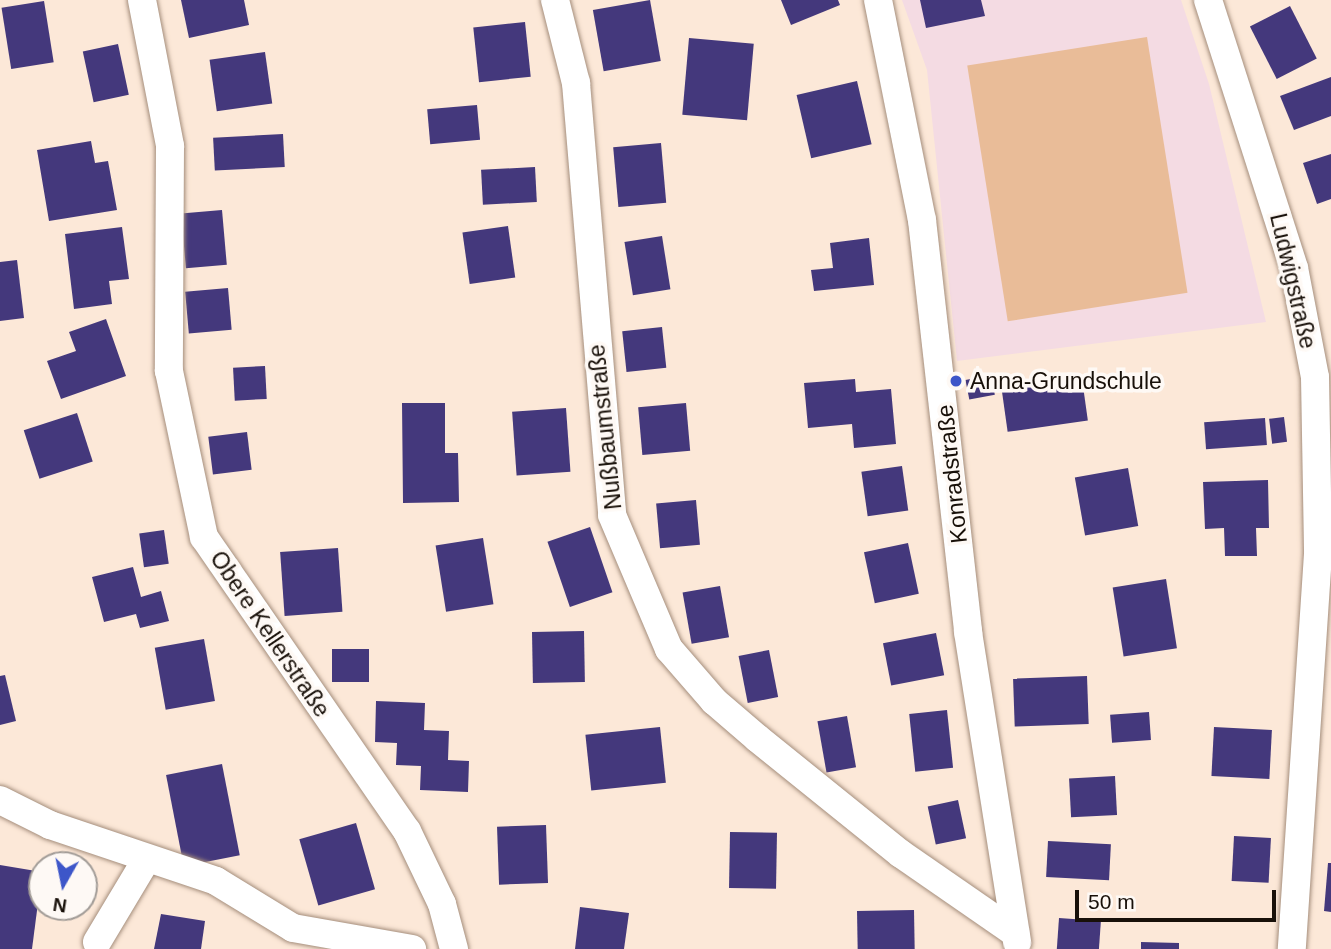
<!DOCTYPE html>
<html>
<head>
<meta charset="utf-8">
<style>
	body { margin:0 }
	#map { position:relative; width:1331px; height:949px; overflow:hidden; background:#fce8d8; font-family:Helvetica,sans-serif }
	div>[style] { position:absolute }
	[style*='--x'] { left:calc(var(--x)*1px); top:calc(var(--y)*1px); width:calc(var(--w)*1px); rotate:calc(var(--a)*1deg) }
	.education>* { inset:0; background:#f4dbe3 }
	.green>* { inset:0; background:#e9bc98; transform-origin:0 0 }
	.building>* { inset:0; background:#44387c; transform-origin:0 0 }
	.roads { filter:drop-shadow(0 0 2px #a58e7c) drop-shadow(0 0 2px #a58e7c) }
	.street>* { height:28px; margin:-14px; padding:0 14px; transform-origin:14px; border-radius:14px; background:#fff }
	.dots>* { width:19px; height:19px; translate:-50% -50%; box-sizing:border-box; border:4px solid #fef9f5; border-radius:50% }
	span { translate:-50% -50%; white-space:nowrap; text-align:center; line-height:1.15; -webkit-text-stroke:7px #fef9f5; paint-order:stroke }
	.street-label { font-size:23px; color:#181009 }
	.poi-label { font-size:23px; color:#181009 }
	.left { translate:0 -50%; text-align:left }
	.north { position:absolute; left:28px; top:851px; width:70px; height:70px; box-sizing:border-box; background:#fef9f5; border:2px solid #a29c97; border-radius:50%; rotate:189deg; font-size:19px; font-weight:700; line-height:28px; text-align:center; color:#181009 }
	.north::after { content:''; display:block; margin:auto; width:24px; height:32px; background:#3d56c9; clip-path:polygon(50% 0,100% 100%,50% 72%,0 100%) }
	.scale { position:absolute; left:1075px; top:890px; width:201px; height:32px; box-sizing:border-box; border:4px solid #181009; border-top:0; padding-left:9px; font-size:21px; line-height:24px; white-space:nowrap; color:#181009; -webkit-text-stroke:5px #fef9f5; paint-order:stroke }
</style>
</head>
<body>
<div id="map">
	<div class="education">
		<i style="clip-path:polygon(902px 0,1181px 0,1209px 84px,1266px 322px,957px 361px,927px 70px)"></i>
	</div>
	<div class="green">
		<i style="left:1147px;top:37px;width:259px;height:182px;rotate:81deg"></i>
	</div>
	<div class="building">
		<i style="clip-path:polygon(181px 0,244px 0,249px 25px,189px 38px)"></i>
		<i style="left:650px;top:0;width:62px;height:58px;rotate:80deg"></i>
		<i style="clip-path:polygon(781px 0,838px 0,840px 5px,791px 25px)"></i>
		<i style="clip-path:polygon(920px 0,981px 0,985px 16px,926px 28px)"></i>
		<i style="left:44px;top:1px;width:62px;height:43px;rotate:81deg"></i>
		<i style="left:1290px;top:6px;width:59px;height:45px;rotate:63deg"></i>
		<i style="left:525px;top:22px;width:55px;height:52px;rotate:84deg"></i>
		<i style="left:689px;top:38px;width:65px;height:77px;rotate:5deg"></i>
		<i style="left:118px;top:44px;width:52px;height:36px;rotate:78deg"></i>
		<i style="left:265px;top:52px;width:52px;height:56px;rotate:82deg"></i>
		<i style="clip-path:polygon(1331px 77px,1331px 116px,1294px 130px,1280px 96px)"></i>
		<i style="left:857px;top:81px;width:65px;height:62px;rotate:77deg"></i>
		<i style="left:477px;top:105px;width:35px;height:50px;rotate:85deg"></i>
		<i style="left:283px;top:134px;width:33px;height:70px;rotate:87deg"></i>
		<i style="clip-path:polygon(91px 141px,95px 163px,108px 161px,117px 210px,49px 221px,37px 150px)"></i>
		<i style="left:661px;top:143px;width:60px;height:48px;rotate:85deg"></i>
		<i style="clip-path:polygon(1331px 154px,1331px 199px,1317px 204px,1303px 163px)"></i>
		<i style="left:535px;top:167px;width:35px;height:54px;rotate:87deg"></i>
		<i style="left:222px;top:210px;width:55px;height:41px;rotate:85deg"></i>
		<i style="left:508px;top:226px;width:52px;height:46px;rotate:82deg"></i>
		<i style="clip-path:polygon(122px 227px,129px 279px,109px 281px,112px 304px,74px 309px,65px 234px)"></i>
		<i style="left:662px;top:236px;width:54px;height:38px;rotate:81deg"></i>
		<i style="clip-path:polygon(869px 238px,874px 285px,814px 291px,811px 270px,833px 268px,830px 243px)"></i>
		<i style="clip-path:polygon(17px 260px,24px 318px,0 321px,0 262px)"></i>
		<i style="left:228px;top:288px;width:42px;height:43px;rotate:85deg"></i>
		<i style="clip-path:polygon(106px 319px,126px 376px,61px 399px,47px 361px,76px 351px,69px 332px)"></i>
		<i style="left:662px;top:327px;width:41px;height:40px;rotate:84deg"></i>
		<i style="left:265px;top:366px;width:33px;height:32px;rotate:87deg"></i>
		<i style="left:991px;top:375px;width:20px;height:26px;rotate:79deg"></i>
		<i style="clip-path:polygon(855px 379px,856px 392px,891px 389px,896px 444px,854px 448px,852px 424px,808px 428px,804px 383px)"></i>
		<i style="left:1082px;top:379px;width:42px;height:81px;rotate:82deg"></i>
		<i style="clip-path:polygon(402px 403px,445px 403px,445px 453px,458px 453px,459px 502px,403px 503px)"></i>
		<i style="left:686px;top:403px;width:48px;height:48px;rotate:85deg"></i>
		<i style="left:566px;top:408px;width:64px;height:54px;rotate:86deg"></i>
		<i style="left:77px;top:413px;width:51px;height:56px;rotate:72deg"></i>
		<i style="left:1284px;top:417px;width:25px;height:15px;rotate:83deg"></i>
		<i style="left:1265px;top:418px;width:27px;height:61px;rotate:86deg"></i>
		<i style="left:247px;top:432px;width:38px;height:39px;rotate:83deg"></i>
		<i style="left:902px;top:466px;width:45px;height:41px;rotate:82deg"></i>
		<i style="left:1128px;top:468px;width:59px;height:54px;rotate:80deg"></i>
		<i style="clip-path:polygon(1268px 480px,1269px 528px,1256px 528px,1257px 556px,1225px 556px,1224px 528px,1205px 529px,1203px 482px)"></i>
		<i style="left:696px;top:500px;width:45px;height:40px;rotate:85deg"></i>
		<i style="left:590px;top:527px;width:69px;height:45px;rotate:71deg"></i>
		<i style="left:164px;top:530px;width:34px;height:25px;rotate:82deg"></i>
		<i style="left:483px;top:538px;width:67px;height:48px;rotate:81deg"></i>
		<i style="left:908px;top:543px;width:52px;height:45px;rotate:78deg"></i>
		<i style="left:338px;top:548px;width:64px;height:58px;rotate:86deg"></i>
		<i style="clip-path:polygon(133px 567px,141px 597px,161px 591px,169px 621px,140px 628px,136px 614px,104px 622px,92px 577px)"></i>
		<i style="left:1166px;top:579px;width:70px;height:54px;rotate:81deg"></i>
		<i style="left:720px;top:586px;width:52px;height:38px;rotate:80deg"></i>
		<i style="left:584px;top:631px;width:51px;height:52px;rotate:89deg"></i>
		<i style="left:936px;top:633px;width:43px;height:54px;rotate:79deg"></i>
		<i style="left:204px;top:639px;width:63px;height:50px;rotate:80deg"></i>
		<i style="left:332px;top:649px;width:37px;height:33px"></i>
		<i style="left:769px;top:650px;width:48px;height:31px;rotate:79deg"></i>
		<i style="clip-path:polygon(5px 675px,16px 721px,0 725px,0 676px)"></i>
		<i style="left:1087px;top:676px;width:48px;height:74px;rotate:88deg"></i>
		<i style="clip-path:polygon(376px 701px,425px 703px,424px 730px,449px 731px,448px 760px,469px 761px,468px 792px,420px 790px,421px 766px,396px 765px,397px 743px,375px 742px)"></i>
		<i style="left:947px;top:710px;width:58px;height:38px;rotate:84deg"></i>
		<i style="left:1149px;top:712px;width:28px;height:39px;rotate:86deg"></i>
		<i style="left:847px;top:716px;width:52px;height:30px;rotate:80deg"></i>
		<i style="left:660px;top:727px;width:56px;height:75px;rotate:84deg"></i>
		<i style="left:1214px;top:727px;width:58px;height:49px;rotate:3deg"></i>
		<i style="left:222px;top:764px;width:93px;height:57px;rotate:79deg"></i>
		<i style="left:1115px;top:776px;width:39px;height:46px;rotate:87deg"></i>
		<i style="left:958px;top:800px;width:39px;height:31px;rotate:78deg"></i>
		<i style="left:356px;top:823px;width:69px;height:59px;rotate:74deg"></i>
		<i style="left:546px;top:825px;width:58px;height:49px;rotate:88deg"></i>
		<i style="left:730px;top:832px;width:47px;height:56px;rotate:1deg"></i>
		<i style="left:1234px;top:836px;width:37px;height:45px;rotate:3deg"></i>
		<i style="left:1048px;top:841px;width:63px;height:36px;rotate:3deg"></i>
		<i style="clip-path:polygon(1328px 863px,1331px 863px,1331px 912px,1324px 911px)"></i>
		<i style="clip-path:polygon(0 865px,42px 872px,32px 949px,0 949px)"></i>
		<i style="clip-path:polygon(580px 907px,629px 913px,624px 949px,575px 949px)"></i>
		<i style="left:914px;top:910px;width:39px;height:57px;rotate:89deg"></i>
		<i style="clip-path:polygon(161px 914px,205px 921px,201px 949px,154px 949px)"></i>
		<i style="left:1059px;top:918px;width:42px;height:31px;rotate:4deg"></i>
		<i style="clip-path:polygon(1141px 942px,1179px 943px,1179px 949px,1141px 949px)"></i>
	</div>
	<div class="roads">
		<div class="street">
			<i style="--x:142;--y:0;--w:149;--a:79.1"></i>
			<i style="--x:170;--y:146;--w:225;--a:90.3"></i>
			<i style="--x:169;--y:371;--w:170;--a:78.1"></i>
			<i style="--x:204;--y:537;--w:357;--a:55.4"></i>
			<i style="--x:407;--y:831;--w:81;--a:64.4"></i>
			<i style="--x:442;--y:904;--w:47;--a:75.1"></i>
			<i style="--x:555;--y:0;--w:86;--a:75.8"></i>
			<i style="--x:576;--y:83;--w:433;--a:85.2"></i>
			<i style="--x:612;--y:515;--w:146;--a:67"></i>
			<i style="--x:669;--y:649;--w:69;--a:49.1"></i>
			<i style="--x:714;--y:701;--w:57;--a:40.7"></i>
			<i style="--x:757;--y:738;--w:185;--a:38.9"></i>
			<i style="--x:901;--y:854;--w:139;--a:34.7"></i>
			<i style="--x:878;--y:0;--w:224;--a:78.7"></i>
			<i style="--x:922;--y:220;--w:415;--a:83.6"></i>
			<i style="--x:968;--y:632;--w:314;--a:81"></i>
			<i style="--x:1208;--y:0;--w:281;--a:72.2"></i>
			<i style="--x:1294;--y:268;--w:111;--a:79.1"></i>
			<i style="--x:1315;--y:377;--w:177;--a:89"></i>
			<i style="--x:1318;--y:554;--w:396;--a:93.8"></i>
			<i style="--x:0;--y:800;--w:56;--a:26.6"></i>
			<i style="--x:50;--y:825;--w:175;--a:18.6"></i>
			<i style="--x:216;--y:881;--w:90;--a:31.4"></i>
			<i style="--x:293;--y:928;--w:121;--a:10"></i>
			<i style="--x:97;--y:942;--w:96;--a:-59.1"></i>
		</div>
	</div>
	<div class="dots">
		<i style="left:956px;top:381px;background:#3d56c9"></i>
	</div>
	<div class="street-label">
		<span style="left:1293px;top:281px;rotate:77deg">Ludwigstraße</span>
		<span style="left:605px;top:427px;rotate:-96deg">Nußbaumstraße</span>
		<span style="left:952px;top:474px;rotate:-96deg">Konradstraße</span>
		<span style="left:270px;top:634px;rotate:56deg">Obere Kellerstraße</span>
	</div>
	<div class="poi-label">
		<span class="left" style="left:970px;top:381px">Anna-Grundschule</span>
	</div>
	<div class="north">N</div>
	<div class="scale">50 m</div>
</div>
</body>
</html>
